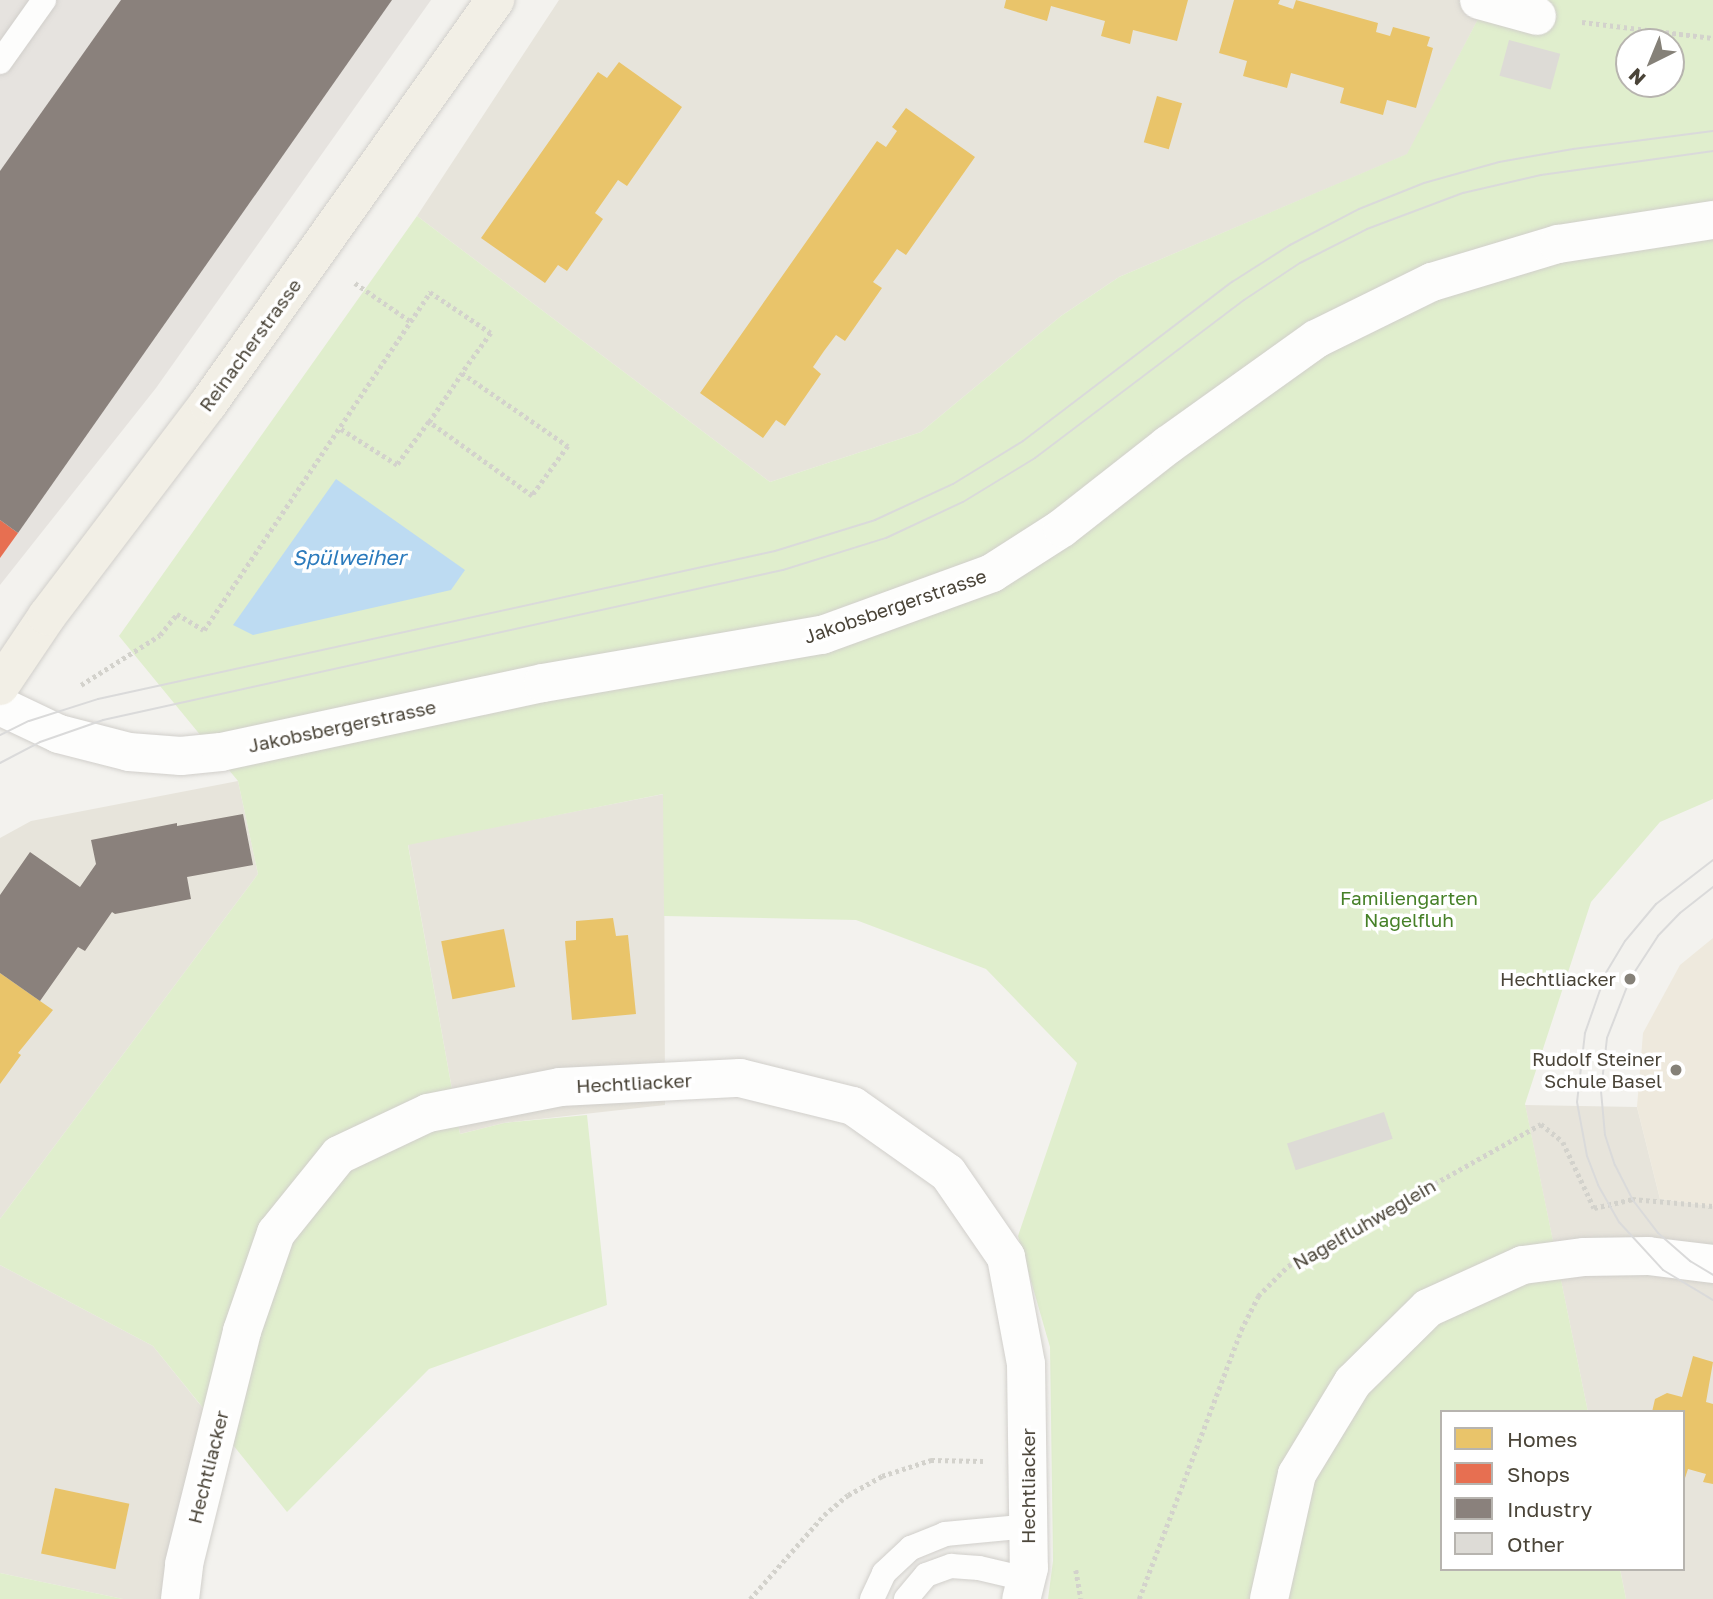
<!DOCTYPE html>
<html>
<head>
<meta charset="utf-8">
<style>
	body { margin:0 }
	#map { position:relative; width:1713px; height:1599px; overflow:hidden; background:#f3f2ee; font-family:"Golos Text",sans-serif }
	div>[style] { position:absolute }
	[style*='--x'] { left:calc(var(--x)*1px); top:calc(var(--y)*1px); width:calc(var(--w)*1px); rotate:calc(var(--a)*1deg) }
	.residential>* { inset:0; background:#e7e4db }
	.industrial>* { inset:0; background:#e6e3df }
	.education>* { inset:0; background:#eee9dd }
	.green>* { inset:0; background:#e0eecd }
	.water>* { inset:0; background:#bddbf2 }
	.homes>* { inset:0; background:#e9c46a; transform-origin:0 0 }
	.shops>* { inset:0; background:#e76f51 }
	.industry>* { inset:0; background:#8a817c }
	.building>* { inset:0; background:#dddbd6; transform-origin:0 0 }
	.path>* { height:4.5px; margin-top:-2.25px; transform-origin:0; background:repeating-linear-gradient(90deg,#d3d2cc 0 3.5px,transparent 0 7px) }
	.roads { filter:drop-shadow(0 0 2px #d1cfcb) drop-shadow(0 0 2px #d1cfcb) }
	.service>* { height:24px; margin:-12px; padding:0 12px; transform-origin:12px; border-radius:12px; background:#fdfdfc }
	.minor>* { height:38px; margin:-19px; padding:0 19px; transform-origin:19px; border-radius:19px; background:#fdfdfc }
	.primary>* { height:38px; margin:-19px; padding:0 19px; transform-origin:19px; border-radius:19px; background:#f2efe6 }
	.tram>* { height:2px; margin:-1px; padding:0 1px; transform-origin:1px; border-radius:1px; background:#dadada }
	.dots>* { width:19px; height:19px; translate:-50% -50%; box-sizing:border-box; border:4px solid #fff; border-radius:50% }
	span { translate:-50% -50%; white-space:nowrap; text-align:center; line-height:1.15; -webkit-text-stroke:7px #fff; paint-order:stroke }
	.street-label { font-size:19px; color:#4a4438 }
	.park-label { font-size:19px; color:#468028 }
	.poi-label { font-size:19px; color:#4a4438 }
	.right { translate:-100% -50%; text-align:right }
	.water-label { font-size:21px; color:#2b7abc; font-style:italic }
	.legend { position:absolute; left:1440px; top:1410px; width:245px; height:161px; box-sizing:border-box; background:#fff; border:2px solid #b7b4af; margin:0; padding:9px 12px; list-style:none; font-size:21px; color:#4a4438 }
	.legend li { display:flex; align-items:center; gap:14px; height:35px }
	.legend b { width:35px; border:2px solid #b7b4af }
	.north { position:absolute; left:1615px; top:28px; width:70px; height:70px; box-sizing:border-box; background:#fff; border:2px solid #b7b4af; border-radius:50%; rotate:223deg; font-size:19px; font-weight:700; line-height:28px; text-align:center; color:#4a4438 }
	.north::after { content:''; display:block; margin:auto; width:24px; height:32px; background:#858178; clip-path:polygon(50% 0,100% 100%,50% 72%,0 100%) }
</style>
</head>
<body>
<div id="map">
	<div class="residential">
		<i style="clip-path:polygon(559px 0,1488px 0,1408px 154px,1119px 277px,1061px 316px,921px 432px,770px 482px,417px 216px)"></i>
		<i style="clip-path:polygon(238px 781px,258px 874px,0 1219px,0 838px,31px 821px)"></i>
		<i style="clip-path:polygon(664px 794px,665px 1105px,504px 1123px,460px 1134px,408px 844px)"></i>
		<i style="clip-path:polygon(1525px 1105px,1637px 1107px,1660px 1199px,1713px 1206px,1713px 1599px,1626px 1599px,1620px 1569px,1683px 1569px,1683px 1412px,1588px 1412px)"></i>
		<i style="clip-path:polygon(0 1265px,153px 1346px,218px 1427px,180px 1599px,123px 1599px,0 1573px)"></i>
	</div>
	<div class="industrial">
		<i style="clip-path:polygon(0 0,431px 0,156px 388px,0 585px)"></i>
	</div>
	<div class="education">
		<i style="clip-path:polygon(1713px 938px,1713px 1206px,1660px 1199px,1637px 1107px,1643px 1033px,1680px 965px)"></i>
	</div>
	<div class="green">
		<i style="clip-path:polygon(evenodd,1488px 0,1713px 0,1713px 799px,1660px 822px,1591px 902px,1525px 1104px,1588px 1412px,1442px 1412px,1442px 1569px,1620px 1569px,1626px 1599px,1048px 1599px,1053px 1561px,1050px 1347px,1018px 1236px,1077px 1063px,986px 969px,856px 920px,664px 916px,663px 794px,408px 845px,460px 1134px,504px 1123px,587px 1115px,607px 1305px,429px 1369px,287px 1512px,153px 1346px,0 1265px,0 1219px,258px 874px,238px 781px,119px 636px,417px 216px,770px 482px,921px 432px,1061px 316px,1119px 277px,1407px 154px,1488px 0,1629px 42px,1671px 42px,1671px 84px,1629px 84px,1629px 42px)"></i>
		<i style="clip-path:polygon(0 1573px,123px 1599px,0 1599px)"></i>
	</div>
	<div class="water">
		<i style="clip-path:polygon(336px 479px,465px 570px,451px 590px,253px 635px,233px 625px)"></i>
	</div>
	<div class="homes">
		<i style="clip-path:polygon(1006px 0,1188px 0,1177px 41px,1133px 30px,1130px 44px,1101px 36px,1105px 21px,1051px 6px,1047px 21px,1004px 8px)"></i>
		<i style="clip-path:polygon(1234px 0,1280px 0,1278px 4px,1293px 9px,1296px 0,1378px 23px,1376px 32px,1390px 36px,1393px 27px,1430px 37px,1427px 46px,1433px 48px,1416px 108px,1387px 100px,1383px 115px,1340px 103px,1344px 88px,1291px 73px,1287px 88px,1243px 76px,1247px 61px,1219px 53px)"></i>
		<i style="clip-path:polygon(619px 62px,682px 107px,627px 186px,618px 180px,595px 213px,603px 219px,567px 271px,558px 265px,545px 283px,481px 238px,598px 72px,607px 78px)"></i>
		<i style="left:1157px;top:96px;width:26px;height:48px;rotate:16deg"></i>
		<i style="clip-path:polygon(906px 108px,975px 157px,906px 255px,897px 249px,885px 266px,873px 282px,882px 288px,845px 341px,836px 335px,824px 351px,813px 367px,821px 374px,785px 426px,776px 420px,763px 438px,700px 393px,877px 141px,886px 147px,897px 131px,892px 127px)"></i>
		<i style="clip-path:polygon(613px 918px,616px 936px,628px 935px,636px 1014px,572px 1020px,565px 941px,576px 940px,576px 921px)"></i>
		<i style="left:504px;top:929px;width:59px;height:64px;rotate:79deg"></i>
		<i style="clip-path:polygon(0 973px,53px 1010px,18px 1053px,21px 1055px,0 1084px)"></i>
		<i style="clip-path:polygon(1693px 1356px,1713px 1362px,1706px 1402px,1713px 1404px,1713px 1484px,1703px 1482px,1706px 1474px,1688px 1469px,1683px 1484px,1683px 1412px,1652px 1412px,1655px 1399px,1667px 1393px,1682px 1397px)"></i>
		<i style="left:55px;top:1488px;width:76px;height:67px;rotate:12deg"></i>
	</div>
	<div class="shops">
		<i style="clip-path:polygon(0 520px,18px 533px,0 558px)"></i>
	</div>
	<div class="industry">
		<i style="clip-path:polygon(121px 0,392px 0,18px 533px,0 520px,0 171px)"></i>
		<i style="clip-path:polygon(243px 814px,253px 865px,187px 877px,191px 899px,115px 914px,112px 912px,85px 951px,78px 947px,40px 1001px,0 973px,0 895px,30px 852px,80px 887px,96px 864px,91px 840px,177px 823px,177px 826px)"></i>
	</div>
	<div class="building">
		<i style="left:1509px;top:40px;width:53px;height:37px;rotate:15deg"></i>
		<i style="left:1384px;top:1112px;width:28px;height:102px;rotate:72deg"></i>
	</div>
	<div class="path">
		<i style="--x:1582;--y:22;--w:132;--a:7"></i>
		<i style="--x:355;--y:283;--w:67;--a:34.6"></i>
		<i style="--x:429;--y:422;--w:59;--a:-56"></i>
		<i style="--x:81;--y:685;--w:93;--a:-32.3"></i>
		<i style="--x:160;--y:635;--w:27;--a:-51"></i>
		<i style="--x:177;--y:614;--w:31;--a:31"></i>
		<i style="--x:204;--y:630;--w:407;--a:-56.2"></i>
		<i style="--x:430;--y:292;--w:73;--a:33.9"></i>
		<i style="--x:491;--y:333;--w:49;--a:125.9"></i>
		<i style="--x:462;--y:373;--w:129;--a:34.6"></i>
		<i style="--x:568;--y:446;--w:62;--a:125.8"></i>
		<i style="--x:532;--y:496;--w:127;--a:-144.3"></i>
		<i style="--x:429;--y:422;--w:54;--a:126.7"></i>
		<i style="--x:397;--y:465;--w:67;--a:-147.7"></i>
		<i style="--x:1076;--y:1570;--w:29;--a:80"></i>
		<i style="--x:750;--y:1599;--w:112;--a:-48.6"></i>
		<i style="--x:824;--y:1515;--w:31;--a:-40"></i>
		<i style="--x:848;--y:1495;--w:39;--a:-29"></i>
		<i style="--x:882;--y:1476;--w:52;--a:-18.1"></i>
		<i style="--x:931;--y:1460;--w:52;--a:1.1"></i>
		<i style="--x:1139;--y:1599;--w:288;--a:-69.2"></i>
		<i style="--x:1241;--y:1330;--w:38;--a:-63"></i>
		<i style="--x:1258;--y:1296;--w:42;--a:-45"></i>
		<i style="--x:1288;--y:1266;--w:290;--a:-29.3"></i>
		<i style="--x:1541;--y:1124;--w:28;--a:39"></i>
		<i style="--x:1563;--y:1142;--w:73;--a:64.8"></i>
		<i style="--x:1594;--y:1208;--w:39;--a:-13"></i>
		<i style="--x:1632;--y:1199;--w:81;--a:4.9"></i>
	</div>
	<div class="roads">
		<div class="service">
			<i style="--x:0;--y:62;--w:76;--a:-54.6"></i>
			<i style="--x:872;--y:1599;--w:29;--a:-65"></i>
			<i style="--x:884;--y:1573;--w:37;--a:-43"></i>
			<i style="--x:911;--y:1548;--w:37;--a:-22"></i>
			<i style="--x:945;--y:1534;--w:84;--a:-5.4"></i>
			<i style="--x:906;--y:1599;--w:31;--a:-50"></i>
			<i style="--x:926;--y:1575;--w:27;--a:-20"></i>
			<i style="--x:951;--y:1566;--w:28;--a:4"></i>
			<i style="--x:979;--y:1568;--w:48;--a:13.2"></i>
		</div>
		<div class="minor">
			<i style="--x:1479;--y:0;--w:60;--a:15.4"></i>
			<i style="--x:0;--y:706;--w:65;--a:25.4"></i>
			<i style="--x:59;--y:734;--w:72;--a:14.4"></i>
			<i style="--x:129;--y:752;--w:52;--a:4.4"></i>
			<i style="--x:181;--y:756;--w:40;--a:-5.7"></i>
			<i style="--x:221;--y:752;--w:329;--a:-12.1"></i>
			<i style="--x:543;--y:683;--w:283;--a:-9.8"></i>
			<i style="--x:822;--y:635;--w:181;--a:-20"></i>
			<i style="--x:992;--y:573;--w:83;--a:-32.7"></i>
			<i style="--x:1062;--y:528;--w:135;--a:-38.1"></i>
			<i style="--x:1168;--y:445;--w:182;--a:-35.6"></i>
			<i style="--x:1316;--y:339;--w:129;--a:-26.2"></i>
			<i style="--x:1432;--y:282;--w:132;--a:-16.8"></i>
			<i style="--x:1558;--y:244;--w:157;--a:-8.8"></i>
			<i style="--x:180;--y:1599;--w:35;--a:-83"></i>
			<i style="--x:184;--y:1564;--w:240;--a:-76"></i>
			<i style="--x:242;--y:1331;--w:104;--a:-70.9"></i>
			<i style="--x:276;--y:1233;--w:100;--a:-51.1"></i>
			<i style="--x:339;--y:1155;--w:98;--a:-25.3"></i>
			<i style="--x:428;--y:1113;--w:135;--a:-11.1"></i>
			<i style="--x:560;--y:1087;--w:180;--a:-2.9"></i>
			<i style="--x:740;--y:1078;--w:116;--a:13.9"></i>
			<i style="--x:853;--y:1106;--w:116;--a:35.2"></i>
			<i style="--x:948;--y:1173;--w:102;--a:55.4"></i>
			<i style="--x:1006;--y:1257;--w:109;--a:79.4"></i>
			<i style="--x:1026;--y:1364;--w:204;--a:89.2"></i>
			<i style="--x:1029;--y:1568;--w:32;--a:104"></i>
			<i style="--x:1269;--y:1599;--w:128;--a:-77.4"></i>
			<i style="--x:1297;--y:1474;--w:108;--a:-58.7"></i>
			<i style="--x:1353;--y:1382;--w:105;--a:-44.6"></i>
			<i style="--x:1428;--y:1308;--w:104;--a:-24.4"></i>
			<i style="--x:1523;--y:1265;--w:62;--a:-7.5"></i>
			<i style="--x:1584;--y:1257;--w:64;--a:-0.9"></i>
			<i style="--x:1648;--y:1256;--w:65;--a:7"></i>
		</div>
		<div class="primary">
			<i style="--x:0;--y:686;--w:84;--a:-56.1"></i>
			<i style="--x:47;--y:616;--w:266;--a:-52.8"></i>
			<i style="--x:208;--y:404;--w:496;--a:-54.6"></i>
		</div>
	</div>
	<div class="tram">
		<i style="--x:0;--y:735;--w:32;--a:-26"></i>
		<i style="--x:29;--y:721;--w:72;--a:-17.7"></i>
		<i style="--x:98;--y:699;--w:693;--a:-12.33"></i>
		<i style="--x:775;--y:551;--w:105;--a:-17.2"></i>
		<i style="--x:875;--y:520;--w:86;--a:-24.8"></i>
		<i style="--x:953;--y:484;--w:82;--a:-31.6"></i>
		<i style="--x:1023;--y:441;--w:263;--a:-37.3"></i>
		<i style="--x:1232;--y:282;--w:69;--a:-32.5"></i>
		<i style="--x:1290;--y:245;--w:78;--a:-27.6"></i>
		<i style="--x:1359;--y:209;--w:70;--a:-21.8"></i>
		<i style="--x:1424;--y:183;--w:78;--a:-15.6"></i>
		<i style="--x:1499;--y:162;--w:75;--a:-10"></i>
		<i style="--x:1573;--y:149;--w:141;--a:-7.3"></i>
		<i style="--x:0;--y:763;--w:45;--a:-27.7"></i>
		<i style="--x:40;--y:742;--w:67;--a:-19.2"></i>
		<i style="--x:103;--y:720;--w:696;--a:-12.44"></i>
		<i style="--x:783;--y:570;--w:108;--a:-17.3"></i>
		<i style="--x:886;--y:538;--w:85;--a:-25.1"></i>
		<i style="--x:963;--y:502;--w:84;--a:-31.4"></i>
		<i style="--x:1035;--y:458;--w:262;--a:-37.1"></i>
		<i style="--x:1244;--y:300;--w:67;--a:-33.5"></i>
		<i style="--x:1300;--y:263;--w:75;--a:-26.9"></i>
		<i style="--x:1367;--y:229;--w:103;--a:-20.6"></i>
		<i style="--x:1463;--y:193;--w:80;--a:-13"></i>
		<i style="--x:1541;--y:175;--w:174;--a:-7.9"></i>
		<i style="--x:1713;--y:860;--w:72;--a:142.3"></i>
		<i style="--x:1656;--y:904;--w:48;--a:130"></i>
		<i style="--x:1625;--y:941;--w:37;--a:121"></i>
		<i style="--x:1606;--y:973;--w:64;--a:109.3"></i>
		<i style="--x:1585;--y:1033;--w:69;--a:96.6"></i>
		<i style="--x:1577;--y:1102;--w:55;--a:79.5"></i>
		<i style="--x:1587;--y:1156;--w:31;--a:69"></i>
		<i style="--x:1598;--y:1185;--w:43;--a:60.4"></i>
		<i style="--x:1619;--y:1222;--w:65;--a:47.5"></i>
		<i style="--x:1663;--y:1270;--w:58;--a:31"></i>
		<i style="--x:1713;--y:887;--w:42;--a:141.8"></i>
		<i style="--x:1680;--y:913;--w:32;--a:134"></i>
		<i style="--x:1658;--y:936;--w:51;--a:123.1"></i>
		<i style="--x:1630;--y:979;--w:63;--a:111.3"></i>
		<i style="--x:1607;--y:1038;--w:53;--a:96.5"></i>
		<i style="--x:1601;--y:1091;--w:44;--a:84.8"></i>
		<i style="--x:1605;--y:1135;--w:32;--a:72"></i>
		<i style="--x:1615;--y:1165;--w:38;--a:63"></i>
		<i style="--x:1632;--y:1199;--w:43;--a:52.6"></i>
		<i style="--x:1658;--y:1233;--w:43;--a:41.2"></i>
		<i style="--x:1690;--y:1261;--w:27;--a:31"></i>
	</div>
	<div class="dots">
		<i style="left:1630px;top:979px;background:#858178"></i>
		<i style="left:1676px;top:1070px;background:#858178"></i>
	</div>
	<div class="street-label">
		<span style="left:250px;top:345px;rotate:-54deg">Reinacherstrasse</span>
		<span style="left:895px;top:606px;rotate:-19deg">Jakobsbergerstrasse</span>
		<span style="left:342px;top:726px;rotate:-12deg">Jakobsbergerstrasse</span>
		<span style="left:634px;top:1083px;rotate:-3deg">Hechtliacker</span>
		<span style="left:1364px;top:1224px;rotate:-30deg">Nagelfluhweglein</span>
		<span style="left:208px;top:1467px;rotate:-76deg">Hechtliacker</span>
		<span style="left:1028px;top:1486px;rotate:-90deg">Hechtliacker</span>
	</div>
	<div class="park-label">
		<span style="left:1409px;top:909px">Familiengarten<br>Nagelfluh</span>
	</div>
	<div class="poi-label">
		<span class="right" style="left:1616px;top:979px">Hechtliacker</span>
		<span class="right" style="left:1662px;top:1070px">Rudolf Steiner<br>Schule Basel</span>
	</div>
	<div class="water-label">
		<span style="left:349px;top:557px">Spülweiher</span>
	</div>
	<ul class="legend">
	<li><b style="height:19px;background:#e9c46a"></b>Homes</li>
	<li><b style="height:19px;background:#e76f51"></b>Shops</li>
	<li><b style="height:19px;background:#8a817c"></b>Industry</li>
	<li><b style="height:19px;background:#dddbd6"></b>Other</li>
	</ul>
	<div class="north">N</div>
</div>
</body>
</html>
